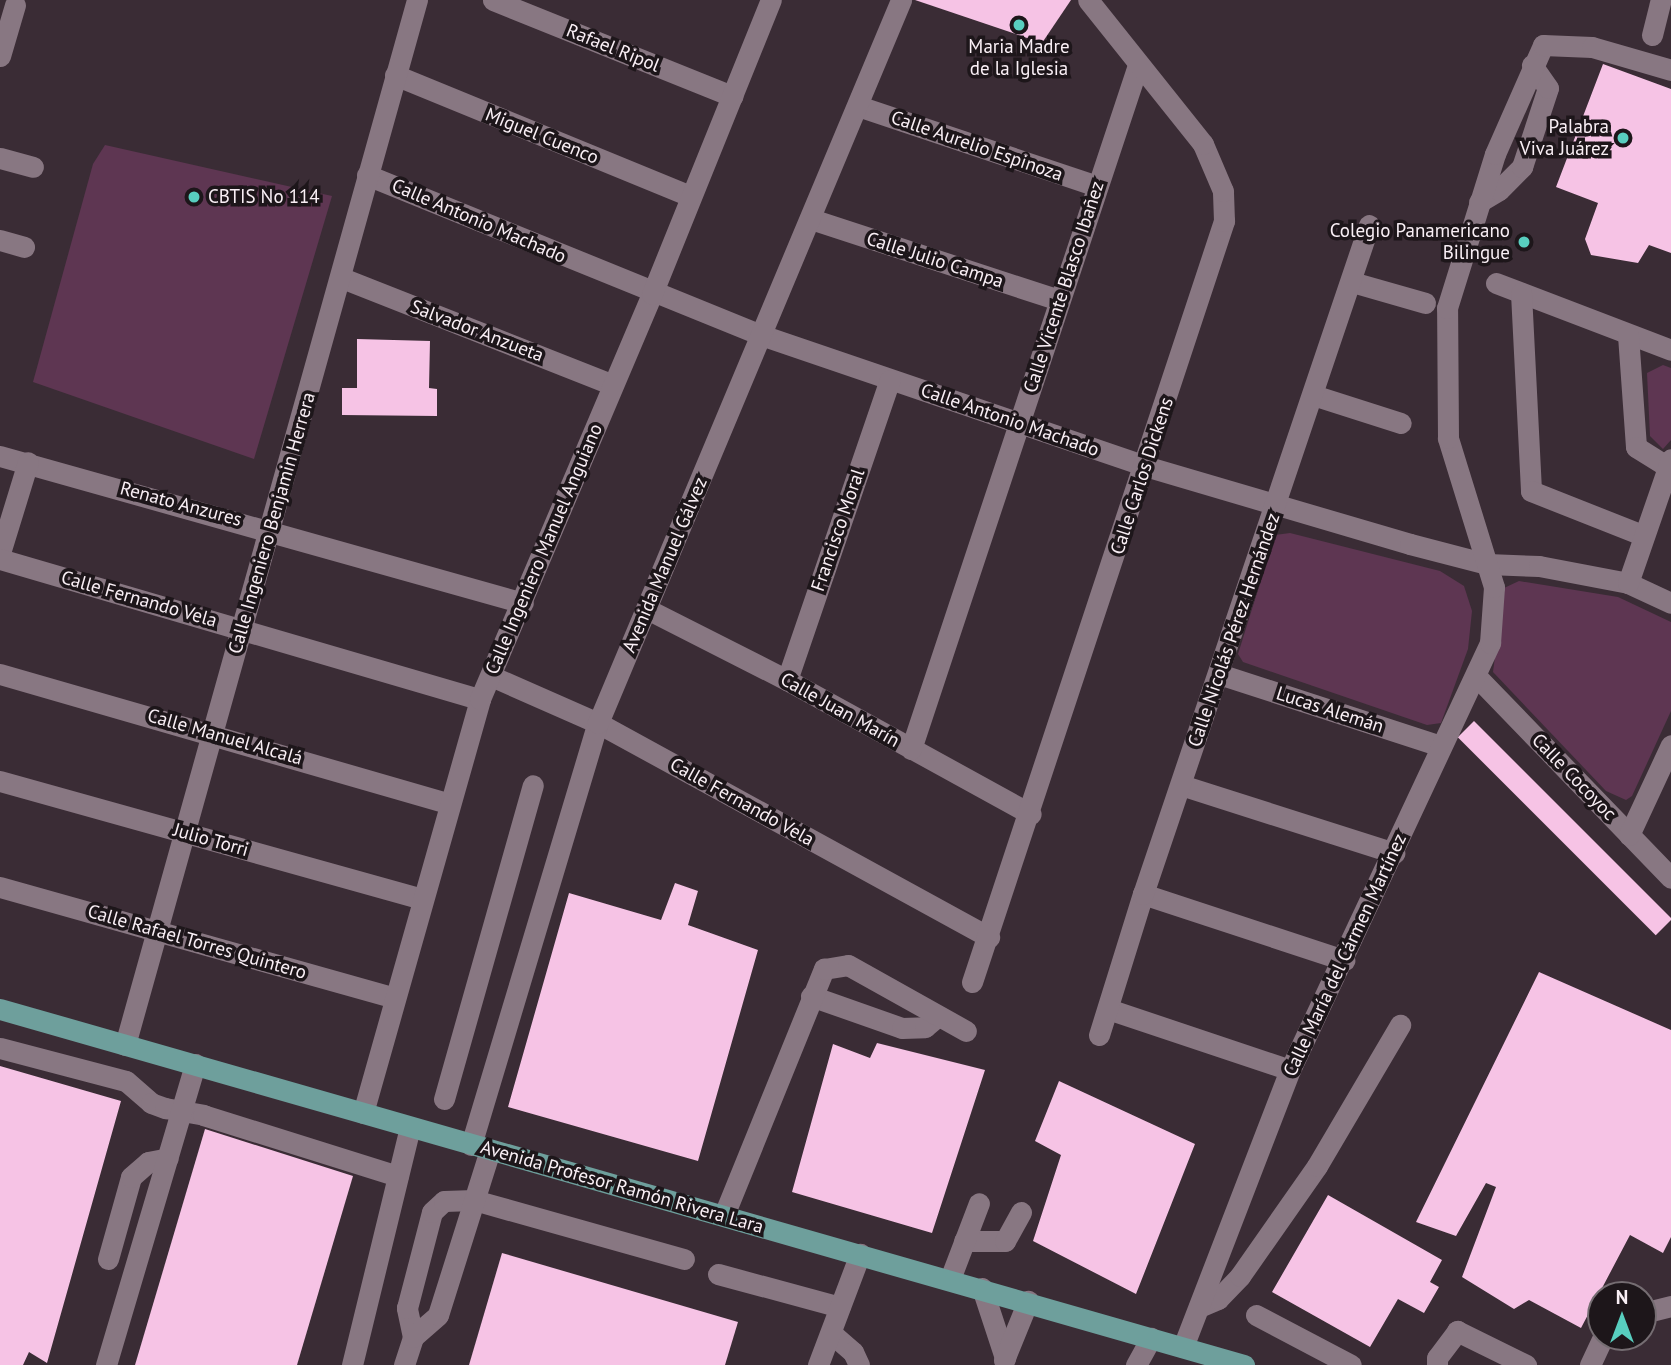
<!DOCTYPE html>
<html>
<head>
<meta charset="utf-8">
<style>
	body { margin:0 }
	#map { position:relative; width:1671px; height:1365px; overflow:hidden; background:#3a2c35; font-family:"PT Sans",sans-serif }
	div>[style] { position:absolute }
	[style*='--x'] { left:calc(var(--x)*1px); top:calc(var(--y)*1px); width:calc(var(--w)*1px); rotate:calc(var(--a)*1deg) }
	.green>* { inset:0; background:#5e3652 }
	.building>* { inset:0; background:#f6c3e5; transform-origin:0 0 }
	.minor>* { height:21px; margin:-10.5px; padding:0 10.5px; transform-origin:10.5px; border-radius:10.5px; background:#887782 }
	.major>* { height:21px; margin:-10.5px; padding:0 10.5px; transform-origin:10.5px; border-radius:10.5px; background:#6e9f9c }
	.dots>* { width:19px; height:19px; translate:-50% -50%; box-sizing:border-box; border:4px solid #1d161a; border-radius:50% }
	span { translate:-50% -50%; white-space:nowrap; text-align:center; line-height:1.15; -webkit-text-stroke:7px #1d161a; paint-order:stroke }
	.poi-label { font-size:19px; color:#f9eff5 }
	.right { translate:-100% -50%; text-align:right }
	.left { translate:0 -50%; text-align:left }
	.street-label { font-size:19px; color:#f9eff5 }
	.north { position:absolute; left:1587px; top:1281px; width:70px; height:70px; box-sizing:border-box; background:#1d161a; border:2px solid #756d72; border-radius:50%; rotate:0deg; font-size:19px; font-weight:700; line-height:28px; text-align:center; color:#f9eff5 }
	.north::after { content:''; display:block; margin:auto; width:24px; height:32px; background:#58cebf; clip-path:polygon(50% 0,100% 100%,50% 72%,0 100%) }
</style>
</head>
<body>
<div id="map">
	<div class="green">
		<i style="clip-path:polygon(105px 145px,332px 196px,254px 459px,33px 382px,93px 164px)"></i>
		<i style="clip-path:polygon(1663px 365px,1671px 368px,1671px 440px,1663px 449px,1650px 436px,1647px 373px)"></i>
		<i style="clip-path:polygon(1290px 533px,1440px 571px,1464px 586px,1472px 611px,1468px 649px,1441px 723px,1427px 725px,1243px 662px,1238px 654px,1275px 535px)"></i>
		<i style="clip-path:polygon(1519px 581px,1618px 597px,1671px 622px,1671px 711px,1632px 796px,1626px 800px,1606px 791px,1493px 672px,1504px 588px)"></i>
	</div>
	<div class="building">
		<i style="clip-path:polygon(915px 0,1071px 0,1042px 43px)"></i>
		<i style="clip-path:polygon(1603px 64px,1671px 89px,1671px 253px,1649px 245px,1638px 263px,1591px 255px,1585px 239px,1598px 203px,1556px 187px)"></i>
		<i style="clip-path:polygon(357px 339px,430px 341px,429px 388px,437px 389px,437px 416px,342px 415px,342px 388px,357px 388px)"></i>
		<i style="left:1474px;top:721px;width:280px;height:23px;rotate:45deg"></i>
		<i style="clip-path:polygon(675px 883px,698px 891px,688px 925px,758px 950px,698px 1161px,508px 1107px,569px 893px,661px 920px)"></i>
		<i style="clip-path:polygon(1539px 972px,1671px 1030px,1671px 1237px,1663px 1253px,1630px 1235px,1581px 1328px,1529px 1300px,1514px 1309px,1462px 1277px,1496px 1187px,1486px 1183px,1456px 1236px,1416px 1222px)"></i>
		<i style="clip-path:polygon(877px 1043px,985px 1070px,932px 1233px,792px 1192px,833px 1044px,870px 1058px)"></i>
		<i style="clip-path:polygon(0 1066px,121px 1101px,47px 1363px,29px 1352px,23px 1365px,0 1365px)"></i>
		<i style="clip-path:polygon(1059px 1081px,1195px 1144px,1136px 1294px,1033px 1241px,1061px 1155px,1035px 1141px)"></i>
		<i style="clip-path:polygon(205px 1129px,353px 1176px,297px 1365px,135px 1365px)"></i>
		<i style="clip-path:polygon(1328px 1195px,1442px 1260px,1430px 1282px,1439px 1287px,1424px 1313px,1398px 1299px,1370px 1347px,1272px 1292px)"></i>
		<i style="clip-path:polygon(502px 1253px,738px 1322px,725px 1365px,469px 1365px)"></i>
	</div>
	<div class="minor">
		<i style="--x:493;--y:0;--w:258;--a:21.9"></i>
		<i style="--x:1652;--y:35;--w:36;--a:-76"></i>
		<i style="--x:0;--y:56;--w:53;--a:-73.6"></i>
		<i style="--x:395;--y:75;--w:319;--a:22.3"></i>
		<i style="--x:858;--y:106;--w:252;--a:18.5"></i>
		<i style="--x:0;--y:158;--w:34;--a:15"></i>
		<i style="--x:367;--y:175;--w:425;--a:22.1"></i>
		<i style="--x:761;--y:335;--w:406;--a:18.8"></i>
		<i style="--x:1145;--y:466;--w:276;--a:16.4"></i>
		<i style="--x:1410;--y:544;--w:80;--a:14.6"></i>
		<i style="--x:1487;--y:564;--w:52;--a:2.2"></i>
		<i style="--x:1539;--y:566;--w:91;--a:10.8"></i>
		<i style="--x:1628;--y:583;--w:47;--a:24.9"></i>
		<i style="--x:1479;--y:202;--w:23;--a:-31"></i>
		<i style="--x:1499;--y:190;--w:33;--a:-45"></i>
		<i style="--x:1522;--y:167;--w:83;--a:-71.8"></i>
		<i style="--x:1548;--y:88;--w:28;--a:-125"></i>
		<i style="--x:811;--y:219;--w:261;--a:18.1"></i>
		<i style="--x:0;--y:240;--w:25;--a:16"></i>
		<i style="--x:342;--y:278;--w:291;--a:21.5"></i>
		<i style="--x:1352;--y:282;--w:76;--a:16"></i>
		<i style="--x:1496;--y:283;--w:187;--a:20.9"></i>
		<i style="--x:1521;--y:293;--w:198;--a:87.1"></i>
		<i style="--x:1531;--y:491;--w:119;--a:21.6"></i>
		<i style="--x:1628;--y:335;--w:112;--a:85.9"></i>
		<i style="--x:1636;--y:447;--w:38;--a:32"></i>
		<i style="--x:1313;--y:395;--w:92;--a:17.7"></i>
		<i style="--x:0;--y:456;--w:543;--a:15.7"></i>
		<i style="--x:0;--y:553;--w:95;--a:-72.9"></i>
		<i style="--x:0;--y:559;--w:500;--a:16.3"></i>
		<i style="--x:1628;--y:583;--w:131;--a:-70.9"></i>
		<i style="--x:647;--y:609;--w:157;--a:26.9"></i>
		<i style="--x:787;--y:680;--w:278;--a:28.8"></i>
		<i style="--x:0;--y:674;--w:468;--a:16.1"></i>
		<i style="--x:1219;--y:674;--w:233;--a:18"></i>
		<i style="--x:491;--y:676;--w:117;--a:23.7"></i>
		<i style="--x:598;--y:723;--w:446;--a:28.7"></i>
		<i style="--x:1477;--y:677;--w:279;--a:46"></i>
		<i style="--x:787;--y:680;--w:317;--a:-71.1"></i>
		<i style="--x:911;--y:749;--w:721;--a:-71.64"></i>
		<i style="--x:0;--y:781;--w:438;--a:15.6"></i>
		<i style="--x:1181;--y:785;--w:224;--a:17.7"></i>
		<i style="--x:1629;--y:835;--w:99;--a:-65"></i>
		<i style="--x:0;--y:887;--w:410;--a:15.7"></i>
		<i style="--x:1143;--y:894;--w:212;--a:18.2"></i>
		<i style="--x:972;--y:982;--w:802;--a:-71.68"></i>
		<i style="--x:1224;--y:221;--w:30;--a:-92"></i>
		<i style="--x:1223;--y:191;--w:51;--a:-113.1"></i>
		<i style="--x:1203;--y:144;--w:184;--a:-128.6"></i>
		<i style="--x:811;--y:996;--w:96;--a:19.4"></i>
		<i style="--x:902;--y:1028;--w:23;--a:-2"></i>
		<i style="--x:925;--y:1027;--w:17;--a:-40"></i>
		<i style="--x:1108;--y:1009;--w:192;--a:18.5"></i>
		<i style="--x:1099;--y:1035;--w:148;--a:-72.7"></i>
		<i style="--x:1143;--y:894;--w:706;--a:-71.33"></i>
		<i style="--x:125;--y:1045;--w:1085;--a:-74.39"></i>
		<i style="--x:0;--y:1048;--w:130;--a:14.7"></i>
		<i style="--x:126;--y:1081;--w:33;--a:41"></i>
		<i style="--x:151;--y:1103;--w:15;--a:20"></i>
		<i style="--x:165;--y:1108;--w:39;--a:10"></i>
		<i style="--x:203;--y:1115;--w:204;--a:17.4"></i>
		<i style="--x:444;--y:1099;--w:326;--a:-74.2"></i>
		<i style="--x:363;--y:1113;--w:430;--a:-74.2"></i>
		<i style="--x:480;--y:699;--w:440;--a:-67"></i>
		<i style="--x:652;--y:294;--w:317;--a:-68"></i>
		<i style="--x:471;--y:1145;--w:441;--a:-73.3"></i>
		<i style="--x:598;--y:723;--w:784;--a:-67.26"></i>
		<i style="--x:724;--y:1215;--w:266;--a:-67.9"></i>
		<i style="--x:824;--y:969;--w:24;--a:-9"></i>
		<i style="--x:848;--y:965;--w:135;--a:29.2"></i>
		<i style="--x:964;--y:1241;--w:41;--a:0"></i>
		<i style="--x:1005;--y:1241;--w:33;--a:-61"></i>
		<i style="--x:108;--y:1259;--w:85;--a:-74.3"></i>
		<i style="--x:131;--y:1177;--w:23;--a:-41"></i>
		<i style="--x:148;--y:1162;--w:20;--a:-11"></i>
		<i style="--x:718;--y:1274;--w:126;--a:15.1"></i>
		<i style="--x:950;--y:1279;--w:81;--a:-69.1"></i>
		<i style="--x:982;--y:1288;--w:74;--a:71.8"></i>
		<i style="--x:1199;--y:1307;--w:21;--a:-23"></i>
		<i style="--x:1218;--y:1299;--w:32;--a:-46"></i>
		<i style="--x:1240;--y:1276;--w:134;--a:-55"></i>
		<i style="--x:1317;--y:1166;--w:164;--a:-59.5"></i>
		<i style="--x:1643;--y:1313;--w:29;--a:-14"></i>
		<i style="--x:1256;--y:1315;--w:107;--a:27.8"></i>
		<i style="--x:831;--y:1333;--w:29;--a:41"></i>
		<i style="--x:853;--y:1352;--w:14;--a:65"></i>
		<i style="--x:413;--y:1337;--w:30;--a:-102"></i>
		<i style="--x:407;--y:1308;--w:99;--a:-75.4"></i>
		<i style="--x:432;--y:1212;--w:16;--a:-43"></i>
		<i style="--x:444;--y:1201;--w:30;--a:-2"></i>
		<i style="--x:474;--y:1200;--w:218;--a:15.7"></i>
		<i style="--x:1183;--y:1347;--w:297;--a:-68.9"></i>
		<i style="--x:1290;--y:1070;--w:472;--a:-64.9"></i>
		<i style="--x:1490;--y:643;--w:56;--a:-85.9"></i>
		<i style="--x:1494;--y:587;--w:156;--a:-107.2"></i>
		<i style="--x:1448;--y:438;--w:130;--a:-90.4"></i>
		<i style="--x:1447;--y:308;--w:161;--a:-72.7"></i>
		<i style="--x:1495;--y:154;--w:119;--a:-66.2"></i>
		<i style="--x:1543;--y:45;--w:49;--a:2.3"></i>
		<i style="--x:1592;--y:47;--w:82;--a:16.2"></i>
		<i style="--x:1004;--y:1360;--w:64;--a:-67.9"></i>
		<i style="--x:106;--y:1365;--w:314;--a:-73.5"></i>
		<i style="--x:352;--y:1365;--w:245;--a:-76.3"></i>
		<i style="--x:404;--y:1365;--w:29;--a:-72"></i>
		<i style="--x:413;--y:1337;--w:33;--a:-41"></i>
		<i style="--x:438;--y:1315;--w:173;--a:-72.5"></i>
		<i style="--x:818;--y:1365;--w:119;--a:-69.3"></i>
		<i style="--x:1136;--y:1365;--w:31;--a:-61"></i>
		<i style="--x:1437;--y:1365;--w:7;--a:-90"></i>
		<i style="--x:1437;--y:1358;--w:34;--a:-53"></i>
		<i style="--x:1457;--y:1331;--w:77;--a:26.2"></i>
		<i style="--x:1590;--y:1365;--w:31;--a:-65"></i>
	</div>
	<div class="major">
		<i style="--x:0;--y:1009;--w:1294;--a:15.97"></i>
	</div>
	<div class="dots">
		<i style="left:1019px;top:25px;background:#58cebf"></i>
		<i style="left:1623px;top:138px;background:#58cebf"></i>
		<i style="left:194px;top:197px;background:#58cebf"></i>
		<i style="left:1524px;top:242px;background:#58cebf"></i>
	</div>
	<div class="poi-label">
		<span style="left:1019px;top:58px">Maria Madre<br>de la Iglesia</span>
		<span class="right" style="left:1609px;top:138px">Palabra<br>Viva Juárez</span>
		<span class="left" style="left:208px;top:197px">CBTIS No 114</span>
		<span class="right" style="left:1510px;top:242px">Colegio Panamericano<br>Bilingue</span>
	</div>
	<div class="street-label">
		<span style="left:613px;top:48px;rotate:22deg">Rafael Ripol</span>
		<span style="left:542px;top:136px;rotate:22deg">Miguel Cuenco</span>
		<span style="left:977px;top:146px;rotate:19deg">Calle Aurelio Espinoza</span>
		<span style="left:479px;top:221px;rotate:23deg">Calle Antonio Machado</span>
		<span style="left:935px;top:260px;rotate:18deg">Calle Julio Campa</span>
		<span style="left:1064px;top:287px;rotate:-72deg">Calle Vicente Blasco Ibañez</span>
		<span style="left:477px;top:331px;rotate:21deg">Salvador Anzueta</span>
		<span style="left:1010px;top:420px;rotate:19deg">Calle Antonio Machado</span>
		<span style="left:1142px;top:476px;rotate:-72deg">Calle Carlos Dickens</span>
		<span style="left:181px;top:504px;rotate:15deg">Renato Anzures</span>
		<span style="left:272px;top:523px;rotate:-74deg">Calle Ingeniero Benjamin Herrera</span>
		<span style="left:838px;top:530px;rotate:-71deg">Francisco Moral</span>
		<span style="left:544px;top:549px;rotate:-67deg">Calle Ingeniero Manuel Anguiano</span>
		<span style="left:665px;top:565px;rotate:-67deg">Avenida Manuel Gálvez</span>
		<span style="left:139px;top:599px;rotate:16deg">Calle Fernando Vela</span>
		<span style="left:1234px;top:630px;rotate:-71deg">Calle Nicolás Pérez Hernández</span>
		<span style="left:840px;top:710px;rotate:29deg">Calle Juan Marín</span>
		<span style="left:1330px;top:710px;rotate:18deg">Lucas Alemán</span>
		<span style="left:225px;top:737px;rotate:16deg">Calle Manuel Alcalá</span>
		<span style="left:1574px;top:777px;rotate:46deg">Calle Cocoyoc</span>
		<span style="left:742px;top:802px;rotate:29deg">Calle Fernando Vela</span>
		<span style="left:211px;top:840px;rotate:16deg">Julio Torri</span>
		<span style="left:197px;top:942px;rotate:16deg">Calle Rafael Torres Quintero</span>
		<span style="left:1345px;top:955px;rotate:-65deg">Calle María del Cármen Martínez</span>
		<span style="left:622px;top:1187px;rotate:16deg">Avenida Profesor Ramón Rivera Lara</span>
	</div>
	<div class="north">N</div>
</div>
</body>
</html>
